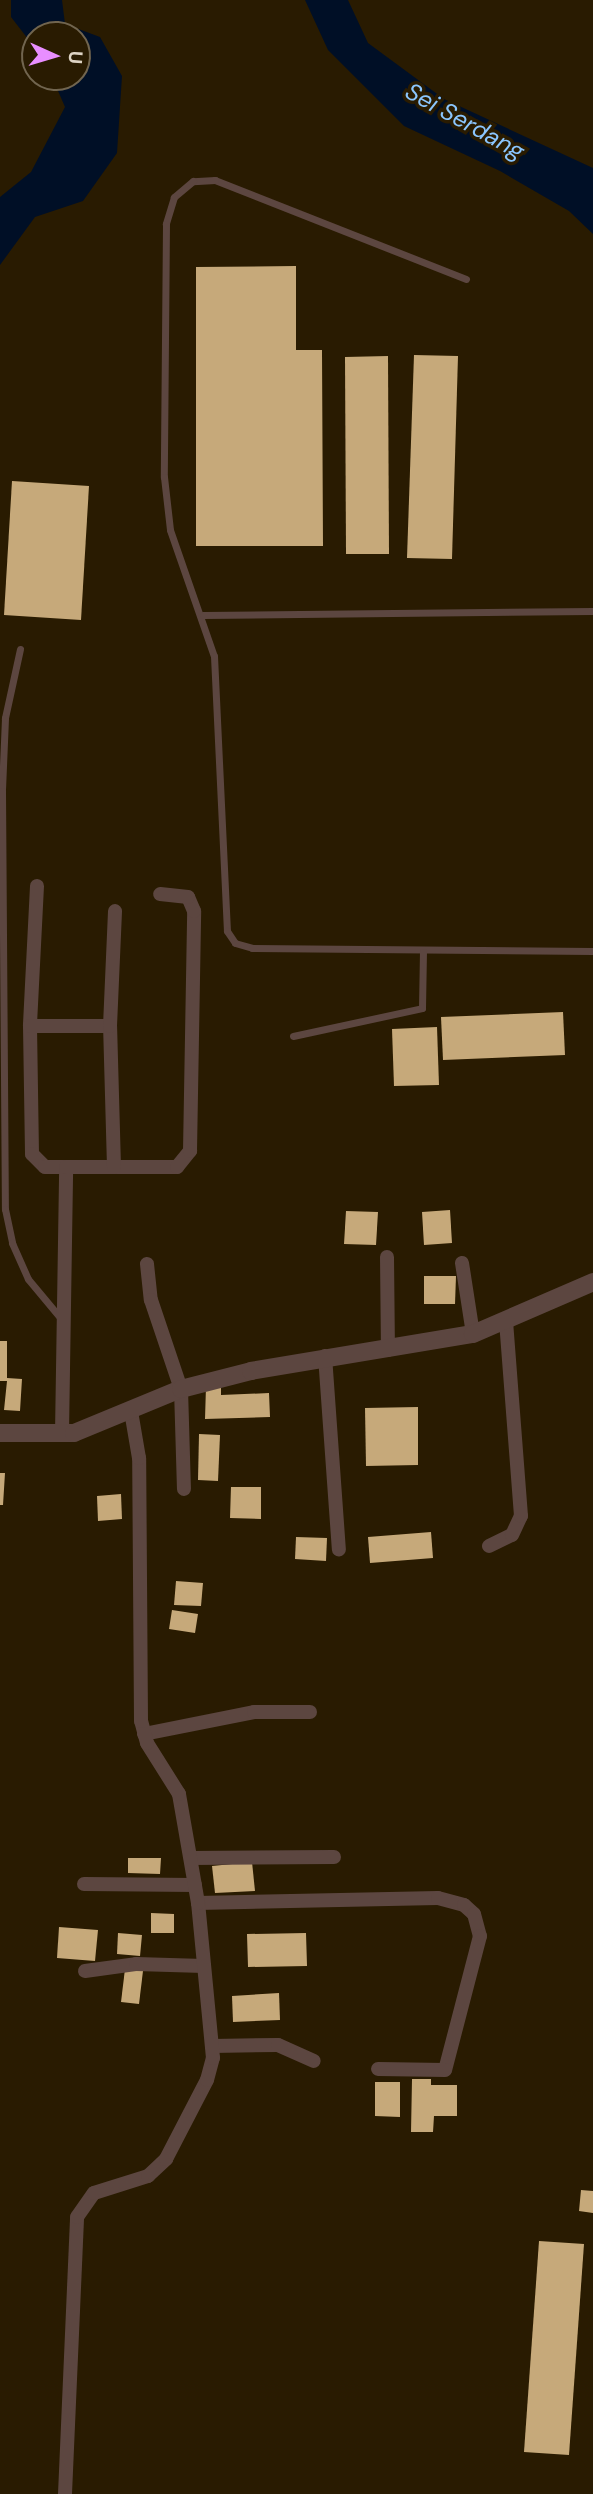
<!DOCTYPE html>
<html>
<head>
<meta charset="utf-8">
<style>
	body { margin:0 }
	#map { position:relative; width:593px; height:2494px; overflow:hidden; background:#291b01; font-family:"DM Sans",sans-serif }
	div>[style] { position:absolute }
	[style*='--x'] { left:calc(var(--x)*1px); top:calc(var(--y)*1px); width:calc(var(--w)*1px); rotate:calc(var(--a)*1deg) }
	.water>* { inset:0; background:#000f26 }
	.building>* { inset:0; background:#c6a97a }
	.service>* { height:7px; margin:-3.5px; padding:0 3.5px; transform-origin:3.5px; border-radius:3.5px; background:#5c4640 }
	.minor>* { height:14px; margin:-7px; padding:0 7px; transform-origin:7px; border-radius:7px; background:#5c4640 }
	.tertiary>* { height:18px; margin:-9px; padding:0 9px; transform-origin:9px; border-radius:9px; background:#5c4640 }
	span { translate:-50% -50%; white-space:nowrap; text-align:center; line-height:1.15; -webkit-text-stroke:7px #291b01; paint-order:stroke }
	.water-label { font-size:24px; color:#8bc6fe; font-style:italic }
	.north { position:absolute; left:21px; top:21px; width:70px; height:70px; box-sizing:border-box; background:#291b01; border:2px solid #71654f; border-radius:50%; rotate:94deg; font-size:19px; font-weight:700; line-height:28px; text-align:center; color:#ddd3c4 }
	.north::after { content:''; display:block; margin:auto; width:24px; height:32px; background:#e88eff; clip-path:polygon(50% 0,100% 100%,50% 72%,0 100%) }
</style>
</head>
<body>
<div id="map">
	<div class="water">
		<i style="clip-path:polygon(11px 0,62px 0,65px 24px,100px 37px,122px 76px,117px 153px,83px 201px,35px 217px,0 265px,0 197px,31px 172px,65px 107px,52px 77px,77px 77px,77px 35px,35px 35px,35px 48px,11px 17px)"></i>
		<i style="clip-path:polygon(305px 0,348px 0,368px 43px,444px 99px,593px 168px,593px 234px,569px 211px,500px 171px,404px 126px,328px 50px)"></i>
	</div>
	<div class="building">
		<i style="clip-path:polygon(296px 266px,296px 350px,322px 350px,323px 546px,196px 546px,196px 267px)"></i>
		<i style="clip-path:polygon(414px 355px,458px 356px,452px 559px,407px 558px)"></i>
		<i style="clip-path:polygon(388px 356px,389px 554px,346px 554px,345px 357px)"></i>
		<i style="clip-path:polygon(12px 481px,89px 486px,81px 620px,4px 615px)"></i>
		<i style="clip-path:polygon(563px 1012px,565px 1055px,443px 1060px,441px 1017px)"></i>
		<i style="clip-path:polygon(437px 1027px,439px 1085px,394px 1086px,392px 1029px)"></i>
		<i style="clip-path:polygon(450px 1210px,452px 1243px,424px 1245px,422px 1212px)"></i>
		<i style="clip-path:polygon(346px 1211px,378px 1212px,376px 1245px,344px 1244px)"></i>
		<i style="clip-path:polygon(424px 1276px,456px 1276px,455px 1304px,424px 1304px)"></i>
		<i style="clip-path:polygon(0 1341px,7px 1341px,7px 1378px,22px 1379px,20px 1411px,4px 1410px,7px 1381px,0 1381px)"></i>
		<i style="clip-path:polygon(206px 1386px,221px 1387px,221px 1395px,269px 1393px,270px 1417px,205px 1419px)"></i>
		<i style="clip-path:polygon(418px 1407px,418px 1465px,366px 1466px,365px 1408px)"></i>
		<i style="clip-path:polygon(199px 1434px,220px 1435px,218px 1481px,198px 1480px)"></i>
		<i style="clip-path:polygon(0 1473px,5px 1473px,3px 1505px,0 1505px)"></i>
		<i style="clip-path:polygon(231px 1487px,261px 1487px,261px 1519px,230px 1518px)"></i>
		<i style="clip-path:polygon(121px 1494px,122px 1519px,98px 1521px,97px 1496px)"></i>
		<i style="clip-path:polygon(431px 1532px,433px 1558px,370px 1563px,368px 1537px)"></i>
		<i style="clip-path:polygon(296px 1537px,327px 1538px,326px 1561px,295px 1559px)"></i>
		<i style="clip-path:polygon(176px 1581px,203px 1583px,201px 1606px,174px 1605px)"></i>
		<i style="clip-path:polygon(172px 1610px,198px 1614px,195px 1633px,169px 1629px)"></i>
		<i style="clip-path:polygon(128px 1858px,161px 1858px,160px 1874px,128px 1873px)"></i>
		<i style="clip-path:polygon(252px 1862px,255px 1891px,215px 1893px,212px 1866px)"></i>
		<i style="clip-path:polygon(151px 1913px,174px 1914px,174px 1933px,151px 1933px)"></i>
		<i style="clip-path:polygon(59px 1927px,98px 1930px,95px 1961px,57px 1958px)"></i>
		<i style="clip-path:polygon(118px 1933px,142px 1935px,140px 1956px,117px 1954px)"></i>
		<i style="clip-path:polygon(306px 1933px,307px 1966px,248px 1967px,247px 1934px)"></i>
		<i style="clip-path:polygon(125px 1969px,143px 1971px,139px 2004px,121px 2002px)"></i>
		<i style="clip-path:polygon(279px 1993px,280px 2020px,233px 2022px,232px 1996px)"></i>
		<i style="clip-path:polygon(412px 2079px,431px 2079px,431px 2085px,457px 2085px,457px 2116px,434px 2116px,433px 2132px,411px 2132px)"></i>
		<i style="clip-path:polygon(375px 2082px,400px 2082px,400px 2117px,375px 2116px)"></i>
		<i style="clip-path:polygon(581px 2190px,593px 2191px,593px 2213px,579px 2211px)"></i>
		<i style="clip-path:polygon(539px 2241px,584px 2244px,569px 2455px,524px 2452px)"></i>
	</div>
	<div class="service">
		<i style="--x:466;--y:279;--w:270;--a:-158.5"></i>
		<i style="--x:215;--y:180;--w:22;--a:177"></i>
		<i style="--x:193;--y:181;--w:25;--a:140"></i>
		<i style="--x:174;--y:197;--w:28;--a:107"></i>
		<i style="--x:166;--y:224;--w:253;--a:90.5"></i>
		<i style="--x:164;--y:477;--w:53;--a:83.5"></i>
		<i style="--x:170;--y:530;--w:133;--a:70.8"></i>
		<i style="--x:214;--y:656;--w:275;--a:87.3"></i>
		<i style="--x:227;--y:931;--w:14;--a:56"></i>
		<i style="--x:235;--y:943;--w:18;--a:16"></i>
		<i style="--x:252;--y:948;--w:341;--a:0.5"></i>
		<i style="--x:203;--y:615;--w:390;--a:-0.6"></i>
		<i style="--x:20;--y:649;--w:71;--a:102.3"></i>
		<i style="--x:5;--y:718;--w:73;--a:92.4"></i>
		<i style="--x:2;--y:791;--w:418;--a:89.6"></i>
		<i style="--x:5;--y:1209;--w:35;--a:78"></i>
		<i style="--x:12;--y:1243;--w:39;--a:66"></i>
		<i style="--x:28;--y:1279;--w:55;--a:50.2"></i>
		<i style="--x:293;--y:1036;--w:132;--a:-12.2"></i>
		<i style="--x:422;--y:1008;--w:56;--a:-89"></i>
	</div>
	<div class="minor">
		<i style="--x:37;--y:886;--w:140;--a:92.9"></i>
		<i style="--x:30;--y:1026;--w:128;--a:89.1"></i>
		<i style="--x:32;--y:1154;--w:18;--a:45"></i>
		<i style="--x:45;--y:1167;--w:21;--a:0"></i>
		<i style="--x:30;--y:1026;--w:80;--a:0"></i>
		<i style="--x:114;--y:1167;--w:63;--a:0"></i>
		<i style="--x:177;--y:1167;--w:21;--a:-51"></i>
		<i style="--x:190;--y:1151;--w:240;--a:-89"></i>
		<i style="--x:194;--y:911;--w:15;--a:-113"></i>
		<i style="--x:188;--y:897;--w:28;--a:-174"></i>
		<i style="--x:387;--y:1257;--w:93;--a:89.4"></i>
		<i style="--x:462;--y:1263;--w:72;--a:81.2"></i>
		<i style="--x:147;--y:1264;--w:36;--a:84"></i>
		<i style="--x:151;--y:1300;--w:94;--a:71.4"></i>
		<i style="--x:181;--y:1389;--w:100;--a:88.3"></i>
		<i style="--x:325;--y:1356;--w:194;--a:85.9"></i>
		<i style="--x:62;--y:1433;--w:266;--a:-89.1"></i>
		<i style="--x:66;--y:1167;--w:48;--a:0"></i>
		<i style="--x:114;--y:1167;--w:141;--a:-91.6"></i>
		<i style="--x:110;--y:1026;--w:115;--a:-87.5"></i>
		<i style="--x:489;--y:1546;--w:25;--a:-26"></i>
		<i style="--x:512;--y:1535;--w:21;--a:-65"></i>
		<i style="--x:521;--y:1516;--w:197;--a:-94.4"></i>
		<i style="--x:144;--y:1734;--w:112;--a:-11.3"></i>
		<i style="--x:254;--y:1712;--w:56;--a:0"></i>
		<i style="--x:191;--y:1858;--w:143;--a:-0.4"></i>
		<i style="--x:84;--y:1884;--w:111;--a:0.5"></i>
		<i style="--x:198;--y:1903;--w:240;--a:-1.2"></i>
		<i style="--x:438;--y:1898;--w:27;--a:15"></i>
		<i style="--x:464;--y:1905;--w:13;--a:42"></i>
		<i style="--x:474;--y:1914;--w:23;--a:75"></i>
		<i style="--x:480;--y:1936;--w:138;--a:104.6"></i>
		<i style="--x:445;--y:2070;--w:67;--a:-179.1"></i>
		<i style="--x:85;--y:1971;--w:51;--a:-7.8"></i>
		<i style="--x:136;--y:1964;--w:68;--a:1.7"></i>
		<i style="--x:212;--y:2046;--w:66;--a:-0.9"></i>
		<i style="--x:278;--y:2045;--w:39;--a:24"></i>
		<i style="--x:65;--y:2494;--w:277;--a:-87.5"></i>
		<i style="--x:77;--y:2217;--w:29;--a:-55"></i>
		<i style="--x:94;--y:2193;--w:57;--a:-17.5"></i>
		<i style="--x:148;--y:2176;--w:25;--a:-43"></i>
		<i style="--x:166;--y:2159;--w:89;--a:-62.6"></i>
		<i style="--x:207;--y:2080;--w:23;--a:-75"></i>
		<i style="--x:213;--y:2058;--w:156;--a:-95.5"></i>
		<i style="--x:198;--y:1903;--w:111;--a:-99.9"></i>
		<i style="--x:179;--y:1794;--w:60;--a:-122.1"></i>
		<i style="--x:147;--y:1743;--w:23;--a:-105"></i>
		<i style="--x:141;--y:1721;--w:263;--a:-90.4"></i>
		<i style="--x:139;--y:1458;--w:48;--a:-99.7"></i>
	</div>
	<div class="tertiary">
		<i style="--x:0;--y:1433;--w:74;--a:0"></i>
		<i style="--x:74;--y:1433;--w:116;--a:-22.4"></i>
		<i style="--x:181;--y:1389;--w:72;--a:-14.4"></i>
		<i style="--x:251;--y:1371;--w:225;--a:-9.5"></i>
		<i style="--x:473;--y:1334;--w:131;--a:-23.4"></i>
	</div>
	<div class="water-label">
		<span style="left:465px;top:121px;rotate:29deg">Sei Serdang</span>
	</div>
	<div class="north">U</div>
</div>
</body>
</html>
